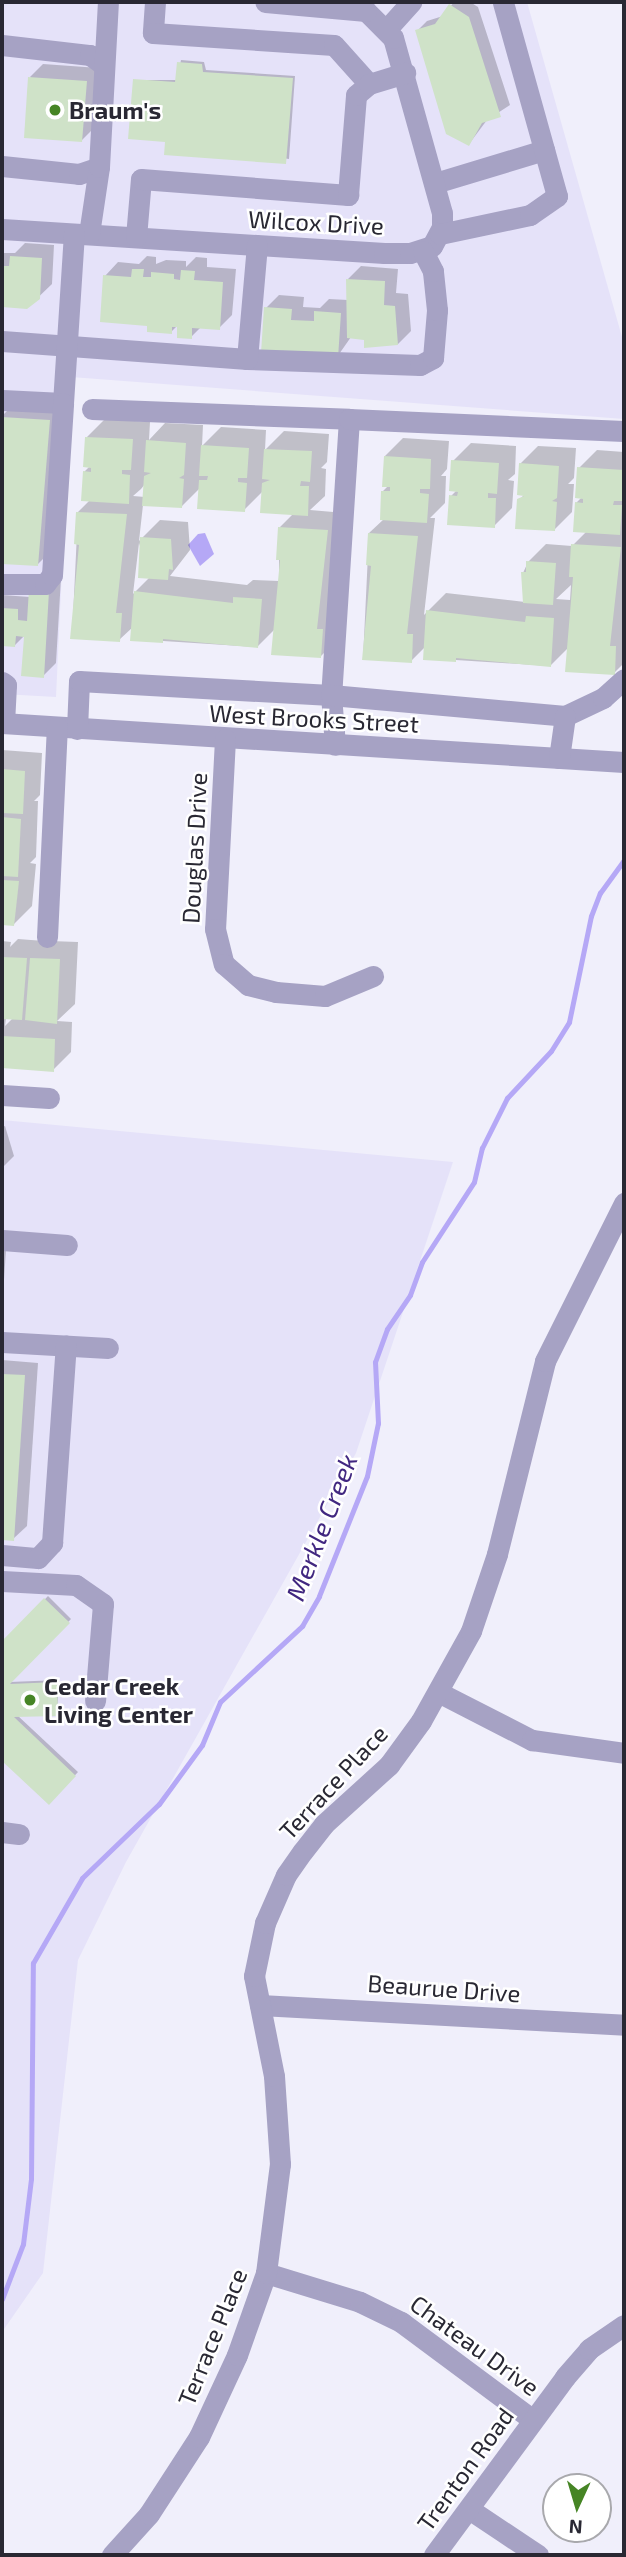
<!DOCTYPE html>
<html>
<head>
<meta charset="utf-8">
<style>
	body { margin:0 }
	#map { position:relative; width:626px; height:2557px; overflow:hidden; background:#f0effb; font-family:"Exo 2",sans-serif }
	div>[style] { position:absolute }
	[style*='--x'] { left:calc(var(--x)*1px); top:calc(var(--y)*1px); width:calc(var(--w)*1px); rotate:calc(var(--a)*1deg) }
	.built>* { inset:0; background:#e5e2f9 }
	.water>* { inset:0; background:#b5a8f6 }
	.shadow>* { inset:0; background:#0003 }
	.stream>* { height:5px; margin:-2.5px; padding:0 2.5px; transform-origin:2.5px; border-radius:2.5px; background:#b5a8f6 }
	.building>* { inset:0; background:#cfe2c8 }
	.minor>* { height:21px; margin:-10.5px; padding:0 10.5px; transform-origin:10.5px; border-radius:10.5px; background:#a6a2c4 }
	.dots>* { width:19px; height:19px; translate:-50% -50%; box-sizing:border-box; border:4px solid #fff; border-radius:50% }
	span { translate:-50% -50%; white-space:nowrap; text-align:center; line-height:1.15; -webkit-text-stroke:5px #fff; paint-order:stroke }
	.poi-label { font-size:24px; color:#292833; font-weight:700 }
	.left { translate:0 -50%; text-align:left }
	.street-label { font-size:24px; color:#292833 }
	.water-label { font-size:26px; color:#412780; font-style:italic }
	.frame { position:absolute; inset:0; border:4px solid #292833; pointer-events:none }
	.north { position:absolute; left:542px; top:2473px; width:70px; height:70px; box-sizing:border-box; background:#fff; border:2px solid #a9a9ad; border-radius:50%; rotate:184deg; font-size:19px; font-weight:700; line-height:28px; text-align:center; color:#292833 }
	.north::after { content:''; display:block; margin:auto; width:24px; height:32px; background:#468525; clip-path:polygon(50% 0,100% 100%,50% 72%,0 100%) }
</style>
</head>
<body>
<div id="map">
	<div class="built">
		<i style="clip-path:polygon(2px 2px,527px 2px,624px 344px,624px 419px,71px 377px,56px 697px,2px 694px)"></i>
		<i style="clip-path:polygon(2px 1120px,453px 1162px,356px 1453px,126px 1862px,78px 1960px,43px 2273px,2px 2332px)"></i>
	</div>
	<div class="water">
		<i style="clip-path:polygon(205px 533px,214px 554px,200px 566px,188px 545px,198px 534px)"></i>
	</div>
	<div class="shadow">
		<i style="clip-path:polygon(454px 2px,470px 2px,478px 7px,510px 105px,487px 120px,469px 144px,417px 31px,427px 21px,443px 16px)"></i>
		<i style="clip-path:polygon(181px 60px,204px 62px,206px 70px,295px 76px,289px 159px,167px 140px,135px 80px,177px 80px)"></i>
		<i style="clip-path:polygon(43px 64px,99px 68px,95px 127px,82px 140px,30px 77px)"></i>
		<i style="clip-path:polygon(25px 243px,54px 245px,52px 284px,27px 308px,2px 305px,2px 253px,15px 253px)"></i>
		<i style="clip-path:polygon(147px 256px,156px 257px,156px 264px,166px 260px,186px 261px,186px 267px,196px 257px,207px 258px,207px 267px,236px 269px,232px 315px,219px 328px,201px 327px,191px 337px,179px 324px,171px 332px,149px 324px,105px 276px,118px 262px,139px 264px)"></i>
		<i style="clip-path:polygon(361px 266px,398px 269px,396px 293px,408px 294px,411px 331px,398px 344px,351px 337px,337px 357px,266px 308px,279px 295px,304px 297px,303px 307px,320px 308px,329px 299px,348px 300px,348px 279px)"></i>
		<i style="clip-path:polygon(11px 407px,59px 411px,48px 554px,38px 564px,2px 562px,2px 416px)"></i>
		<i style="clip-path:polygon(evenodd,105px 419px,150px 422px,149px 440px,165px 423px,203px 425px,202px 446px,221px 427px,266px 430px,265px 450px,284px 431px,329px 434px,327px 462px,321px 468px,326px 469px,325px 496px,310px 510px,345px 513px,339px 638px,321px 656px,278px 626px,257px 647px,132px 639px,133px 627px,119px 640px,72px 637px,78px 512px,90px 500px,84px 472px,90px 466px,87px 437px,105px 419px,145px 484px,145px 497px,133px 496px,141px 489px,145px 484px,105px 419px,200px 488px,244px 510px,263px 491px,294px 513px,279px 528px,279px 581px,253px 580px,247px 585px,170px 576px,190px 550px,188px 522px,160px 520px,139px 541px,143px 505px,181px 507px,200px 488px,105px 419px,139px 543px,150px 577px,133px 594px,139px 543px)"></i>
		<i style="clip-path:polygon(evenodd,403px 438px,449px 441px,447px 469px,441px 476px,446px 476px,445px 503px,430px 518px,435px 518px,424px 615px,446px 593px,525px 602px,523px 573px,528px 562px,546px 544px,572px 546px,587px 531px,576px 503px,582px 497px,579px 468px,597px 450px,624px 452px,624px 663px,614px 673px,568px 648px,550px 666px,425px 658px,425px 647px,411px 661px,363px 659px,369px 533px,384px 519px,383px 491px,389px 485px,385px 456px,403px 438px,571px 585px,570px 600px,556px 599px,571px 585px)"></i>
		<i style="clip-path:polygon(471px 443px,516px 446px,515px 474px,508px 480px,514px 481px,512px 508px,494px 526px,451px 496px,457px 490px,453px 461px)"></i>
		<i style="clip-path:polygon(538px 446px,576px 448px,574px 478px,568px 484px,574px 484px,572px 512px,554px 530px,519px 500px,525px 494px,520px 464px)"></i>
		<i style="clip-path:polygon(61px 578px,56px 663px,43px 676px,26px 634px,14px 646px,2px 645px,2px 595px,30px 597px)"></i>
		<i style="clip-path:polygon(2px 750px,42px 753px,40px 795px,34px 801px,38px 801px,36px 857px,30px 863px,36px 864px,32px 906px,14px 924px,2px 923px)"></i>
		<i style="clip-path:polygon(evenodd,18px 939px,44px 941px,43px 947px,50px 941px,78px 942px,75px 1004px,57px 1021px,72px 1022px,71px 1052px,53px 1070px,2px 1066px,2px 941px,11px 942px,10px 947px,18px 939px,6px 1018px,13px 1018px,5px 1026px,6px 1018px)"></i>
		<i style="clip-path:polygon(5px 1126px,14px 1156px,2px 1168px,2px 1127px)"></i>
		<i style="clip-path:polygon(2px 1249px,6px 1250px,2px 1309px)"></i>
		<i style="clip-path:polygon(2px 1360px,38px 1363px,27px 1526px,13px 1539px,2px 1539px)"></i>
		<i style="clip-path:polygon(48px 1596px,71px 1619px,10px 1682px,59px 1680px,57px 1714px,17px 1715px,78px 1772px,49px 1803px,2px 1759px,2px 1644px)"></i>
	</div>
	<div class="stream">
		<i style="--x:2;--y:2299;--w:59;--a:-69.1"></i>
		<i style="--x:23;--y:2244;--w:65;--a:-83"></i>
		<i style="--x:31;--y:2179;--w:216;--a:-89.5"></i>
		<i style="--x:33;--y:1963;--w:98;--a:-60"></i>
		<i style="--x:82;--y:1878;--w:107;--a:-43.9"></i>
		<i style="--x:159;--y:1804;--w:73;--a:-53.9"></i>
		<i style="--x:202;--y:1745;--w:47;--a:-67.3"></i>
		<i style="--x:220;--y:1702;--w:112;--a:-42.8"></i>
		<i style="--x:302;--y:1626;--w:34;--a:-60"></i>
		<i style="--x:319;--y:1596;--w:129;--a:-68.2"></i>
		<i style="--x:367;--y:1476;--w:54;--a:-78.3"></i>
		<i style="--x:378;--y:1423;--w:61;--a:-92.8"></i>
		<i style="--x:375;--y:1362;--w:35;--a:-70"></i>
		<i style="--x:387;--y:1329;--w:41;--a:-55.9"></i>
		<i style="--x:410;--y:1295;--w:35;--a:-70"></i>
		<i style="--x:422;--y:1262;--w:95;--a:-57"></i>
		<i style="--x:474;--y:1182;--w:35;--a:-77"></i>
		<i style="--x:482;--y:1148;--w:56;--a:-63.4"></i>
		<i style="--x:507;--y:1098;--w:64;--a:-46.9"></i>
		<i style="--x:551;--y:1051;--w:34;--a:-58"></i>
		<i style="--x:569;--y:1022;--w:108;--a:-78.3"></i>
		<i style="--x:591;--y:916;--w:25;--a:-69"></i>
		<i style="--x:600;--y:893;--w:41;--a:-54"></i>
	</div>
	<div class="building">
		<i style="clip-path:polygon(449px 4px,469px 17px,501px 117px,482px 123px,469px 146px,446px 134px,415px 30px,435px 24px)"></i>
		<i style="clip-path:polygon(177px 62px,202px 64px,203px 72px,293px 78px,286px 164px,164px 155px,165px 142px,128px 139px,133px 79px,175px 82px)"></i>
		<i style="clip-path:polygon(28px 77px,87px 81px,82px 142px,24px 138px)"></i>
		<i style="clip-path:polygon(10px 256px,42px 258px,40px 299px,27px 309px,2px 307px,2px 266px,9px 266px)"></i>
		<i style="clip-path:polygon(132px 269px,144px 269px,143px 277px,151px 277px,151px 272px,174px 274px,174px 279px,180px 280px,181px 270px,195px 271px,194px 280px,223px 282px,220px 330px,192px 328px,192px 339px,177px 338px,177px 327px,172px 327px,172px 334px,147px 332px,147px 326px,100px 322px,103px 275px,131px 277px)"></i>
		<i style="clip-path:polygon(346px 279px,385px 281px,384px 305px,395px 306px,398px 345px,364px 348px,364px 340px,347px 338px)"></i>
		<i style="clip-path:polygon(264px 307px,292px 309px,291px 320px,314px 321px,314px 311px,341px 313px,338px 358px,261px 353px)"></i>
		<i style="clip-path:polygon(2px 417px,50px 420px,38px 566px,2px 564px)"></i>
		<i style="clip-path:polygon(85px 437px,133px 439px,131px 470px,122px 470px,122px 474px,130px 475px,129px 504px,81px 501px,83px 471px,91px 472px,91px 468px,83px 467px)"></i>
		<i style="clip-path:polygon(146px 440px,186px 443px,184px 475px,179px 478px,184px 479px,182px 508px,142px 506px,144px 476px,151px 473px,144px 472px)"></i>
		<i style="clip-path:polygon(201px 445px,249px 448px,247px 478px,238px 478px,238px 482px,247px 483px,245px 512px,197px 509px,199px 480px,207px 480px,208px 476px,199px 476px)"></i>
		<i style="clip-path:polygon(264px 449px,312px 451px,310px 482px,301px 481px,300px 486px,309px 486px,308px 516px,260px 513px,262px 483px,270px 480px,262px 479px)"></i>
		<i style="clip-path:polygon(384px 456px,431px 459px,430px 489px,420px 489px,420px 493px,429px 494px,427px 523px,380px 520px,381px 491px,390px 491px,390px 487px,382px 487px)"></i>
		<i style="clip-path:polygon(451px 460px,499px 463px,497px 494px,488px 493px,488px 498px,496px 498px,495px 528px,447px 525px,449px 495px,457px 496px,458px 492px,449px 491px)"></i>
		<i style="clip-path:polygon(519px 463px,559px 466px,557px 498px,552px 501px,557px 502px,555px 531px,515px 529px,517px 499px,524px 496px,517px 495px)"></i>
		<i style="clip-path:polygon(577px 467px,624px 470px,623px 501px,614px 501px,613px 505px,622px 505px,620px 535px,573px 532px,575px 502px,583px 503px,583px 499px,575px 498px)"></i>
		<i style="clip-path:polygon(76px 512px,127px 514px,116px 613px,122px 613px,120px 642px,70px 639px,79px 545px,74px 544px)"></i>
		<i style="clip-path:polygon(278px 527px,328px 530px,317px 629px,323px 629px,321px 658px,271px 655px,280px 560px,276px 560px)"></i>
		<i style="clip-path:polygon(368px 533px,418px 536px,407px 634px,413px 634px,412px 663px,362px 660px,371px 566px,366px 565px)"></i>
		<i style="clip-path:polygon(140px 537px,171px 539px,173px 570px,169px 569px,168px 580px,138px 578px)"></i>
		<i style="clip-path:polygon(571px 544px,621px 547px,610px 646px,616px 646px,615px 675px,565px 672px,573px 577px,569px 577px)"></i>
		<i style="clip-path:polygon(526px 561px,556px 563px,553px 605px,523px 603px,521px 572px,526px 572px)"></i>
		<i style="clip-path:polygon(29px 589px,49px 591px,44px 678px,21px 676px,24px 637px,16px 636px,15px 647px,2px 646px,2px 608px,18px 609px,18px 620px,27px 621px)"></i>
		<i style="clip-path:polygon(134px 591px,233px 603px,233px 597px,262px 599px,258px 648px,163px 639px,163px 643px,130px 641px)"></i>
		<i style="clip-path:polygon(426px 610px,525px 622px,526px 616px,554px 618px,551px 667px,456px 658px,456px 662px,423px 660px)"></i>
		<i style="clip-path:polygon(2px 769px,25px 771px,23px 814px,2px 813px)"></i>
		<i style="clip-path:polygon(2px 817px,21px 819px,18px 877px,2px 876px)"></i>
		<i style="clip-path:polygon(2px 880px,19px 881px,14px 926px,2px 925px)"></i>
		<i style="clip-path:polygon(2px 957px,27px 958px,22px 1020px,2px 1019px)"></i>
		<i style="clip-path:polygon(30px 958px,60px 959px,57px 1024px,25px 1020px)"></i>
		<i style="clip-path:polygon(2px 1036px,55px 1039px,54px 1072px,2px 1068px)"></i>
		<i style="clip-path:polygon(2px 1374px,25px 1375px,14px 1541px,2px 1540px)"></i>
		<i style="clip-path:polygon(44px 1598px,70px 1623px,10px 1684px,57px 1682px,58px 1716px,14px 1717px,76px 1776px,49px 1805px,2px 1761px,2px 1641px)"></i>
	</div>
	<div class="minor">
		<i style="--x:155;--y:2;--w:31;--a:94"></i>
		<i style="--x:153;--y:33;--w:181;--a:3.8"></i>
		<i style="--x:334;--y:45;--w:52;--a:48.1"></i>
		<i style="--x:386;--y:30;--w:38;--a:-48"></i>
		<i style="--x:2;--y:45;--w:89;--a:6.5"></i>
		<i style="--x:90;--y:55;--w:17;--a:36"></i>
		<i style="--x:2;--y:166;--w:77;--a:5.9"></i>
		<i style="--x:79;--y:174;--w:21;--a:-19"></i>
		<i style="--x:435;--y:183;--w:114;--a:-16.8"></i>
		<i style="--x:2;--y:229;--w:383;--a:3.6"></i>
		<i style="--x:384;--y:253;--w:26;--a:0"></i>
		<i style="--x:410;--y:253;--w:23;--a:-18"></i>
		<i style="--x:432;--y:246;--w:21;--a:-62"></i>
		<i style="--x:442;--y:227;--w:14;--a:-90"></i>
		<i style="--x:442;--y:213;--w:182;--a:-105.6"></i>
		<i style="--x:393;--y:38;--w:38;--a:-135"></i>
		<i style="--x:366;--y:11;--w:101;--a:-174.9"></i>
		<i style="--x:89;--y:234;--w:68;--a:-81.5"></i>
		<i style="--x:99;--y:167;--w:165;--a:-86.9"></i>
		<i style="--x:440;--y:234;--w:92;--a:-11.9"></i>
		<i style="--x:530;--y:215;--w:33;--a:-35"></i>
		<i style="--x:557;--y:196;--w:201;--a:-105.6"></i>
		<i style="--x:136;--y:237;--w:58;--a:-85.1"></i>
		<i style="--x:141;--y:179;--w:208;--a:4.4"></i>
		<i style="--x:348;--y:195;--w:100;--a:-85.4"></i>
		<i style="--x:356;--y:95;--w:17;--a:-40"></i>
		<i style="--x:369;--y:84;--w:38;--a:-17"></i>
		<i style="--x:2;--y:341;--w:246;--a:4.2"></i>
		<i style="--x:247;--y:359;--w:173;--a:2"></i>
		<i style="--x:420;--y:365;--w:15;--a:-28"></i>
		<i style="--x:433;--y:358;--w:48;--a:-85.2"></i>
		<i style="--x:437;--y:310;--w:39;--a:-96"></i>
		<i style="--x:433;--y:271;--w:22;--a:-117"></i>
		<i style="--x:247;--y:359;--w:114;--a:-85"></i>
		<i style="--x:2;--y:400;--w:61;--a:2.8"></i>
		<i style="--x:63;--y:403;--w:169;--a:-86.3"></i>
		<i style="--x:92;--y:409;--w:257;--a:2.2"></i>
		<i style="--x:349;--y:419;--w:277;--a:93.7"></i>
		<i style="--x:331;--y:695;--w:50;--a:85.4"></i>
		<i style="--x:349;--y:419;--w:275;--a:2.5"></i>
		<i style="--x:2;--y:584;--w:43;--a:0"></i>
		<i style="--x:45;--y:584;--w:11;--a:-52"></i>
		<i style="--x:52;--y:575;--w:172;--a:-86.3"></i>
		<i style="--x:2;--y:682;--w:5;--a:37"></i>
		<i style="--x:6;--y:685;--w:38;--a:93"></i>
		<i style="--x:2;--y:723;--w:623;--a:3.59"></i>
		<i style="--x:77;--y:729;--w:48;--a:-87.6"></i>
		<i style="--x:79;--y:681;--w:252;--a:3.2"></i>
		<i style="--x:331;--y:695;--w:235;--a:5.1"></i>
		<i style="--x:565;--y:716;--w:42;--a:-25.3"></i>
		<i style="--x:603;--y:698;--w:28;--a:-42"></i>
		<i style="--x:225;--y:739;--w:190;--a:93"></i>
		<i style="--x:215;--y:929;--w:36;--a:76"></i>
		<i style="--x:224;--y:964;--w:32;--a:41"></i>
		<i style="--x:248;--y:985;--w:29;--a:14"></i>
		<i style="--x:276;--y:992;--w:49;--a:4.7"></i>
		<i style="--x:325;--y:996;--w:52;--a:-22.6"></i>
		<i style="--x:559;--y:758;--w:42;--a:-81.9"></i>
		<i style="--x:47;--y:937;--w:210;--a:-87.3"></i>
		<i style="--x:2;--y:1095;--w:47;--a:3.7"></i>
		<i style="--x:2;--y:1240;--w:65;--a:4.4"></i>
		<i style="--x:2;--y:1342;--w:106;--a:3.2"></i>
		<i style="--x:2;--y:1555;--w:36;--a:5"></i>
		<i style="--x:38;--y:1558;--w:21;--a:-47"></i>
		<i style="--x:52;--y:1543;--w:198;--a:-86"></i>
		<i style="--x:2;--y:1581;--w:74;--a:3.1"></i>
		<i style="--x:76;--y:1585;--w:33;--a:35"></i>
		<i style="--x:103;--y:1604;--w:97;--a:94.7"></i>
		<i style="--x:438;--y:1692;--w:106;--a:27.1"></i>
		<i style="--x:532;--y:1740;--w:93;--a:8"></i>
		<i style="--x:2;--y:1832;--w:17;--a:7"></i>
		<i style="--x:260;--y:2005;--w:365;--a:3.1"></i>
		<i style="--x:266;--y:2273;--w:98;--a:17.1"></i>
		<i style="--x:360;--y:2302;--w:46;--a:26"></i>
		<i style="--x:401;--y:2322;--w:164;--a:36.6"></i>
		<i style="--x:469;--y:2509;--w:83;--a:33.7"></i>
		<i style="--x:112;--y:2555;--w:55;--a:-47.9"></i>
		<i style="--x:149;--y:2514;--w:92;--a:-57"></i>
		<i style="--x:199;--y:2437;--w:90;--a:-65.1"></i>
		<i style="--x:237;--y:2355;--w:87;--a:-70.5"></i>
		<i style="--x:266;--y:2273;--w:110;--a:-82.7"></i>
		<i style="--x:280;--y:2164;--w:88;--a:-93.9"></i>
		<i style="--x:274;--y:2076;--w:102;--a:-101.3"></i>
		<i style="--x:254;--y:1976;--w:54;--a:-78.3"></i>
		<i style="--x:265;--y:1923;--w:52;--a:-66.4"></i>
		<i style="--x:286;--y:1875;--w:29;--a:-55"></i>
		<i style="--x:303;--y:1851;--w:34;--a:-52"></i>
		<i style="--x:324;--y:1824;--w:88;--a:-42.2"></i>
		<i style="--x:389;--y:1765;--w:54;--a:-54"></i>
		<i style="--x:421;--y:1721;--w:103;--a:-60.9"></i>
		<i style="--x:471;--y:1631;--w:81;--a:-71.3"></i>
		<i style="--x:497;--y:1554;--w:199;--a:-76"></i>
		<i style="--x:545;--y:1361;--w:177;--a:-63.4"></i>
		<i style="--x:434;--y:2555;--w:221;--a:-53.6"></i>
		<i style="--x:565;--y:2377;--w:37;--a:-49"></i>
		<i style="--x:589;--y:2349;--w:42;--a:-34.4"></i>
	</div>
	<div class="dots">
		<i style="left:55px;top:110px;background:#468525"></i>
		<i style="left:30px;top:1700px;background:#468525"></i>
	</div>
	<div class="poi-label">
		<span class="left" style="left:69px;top:110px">Braum's</span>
		<span class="left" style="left:44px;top:1700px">Cedar Creek<br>Living Center</span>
	</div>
	<div class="street-label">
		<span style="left:316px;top:222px;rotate:3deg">Wilcox Drive</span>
		<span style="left:314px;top:718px;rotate:3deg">West Brooks Street</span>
		<span style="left:194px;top:848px;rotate:-87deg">Douglas Drive</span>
		<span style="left:333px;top:1782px;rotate:-47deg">Terrace Place</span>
		<span style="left:444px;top:1988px;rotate:4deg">Beaurue Drive</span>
		<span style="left:212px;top:2337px;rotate:-68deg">Terrace Place</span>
		<span style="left:475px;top:2345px;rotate:36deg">Chateau Drive</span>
		<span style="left:465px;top:2469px;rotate:-54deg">Trenton Road</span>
	</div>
	<div class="water-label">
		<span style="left:321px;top:1527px;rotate:-69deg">Merkle Creek</span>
	</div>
	<div class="frame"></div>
	<div class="north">N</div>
</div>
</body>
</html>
